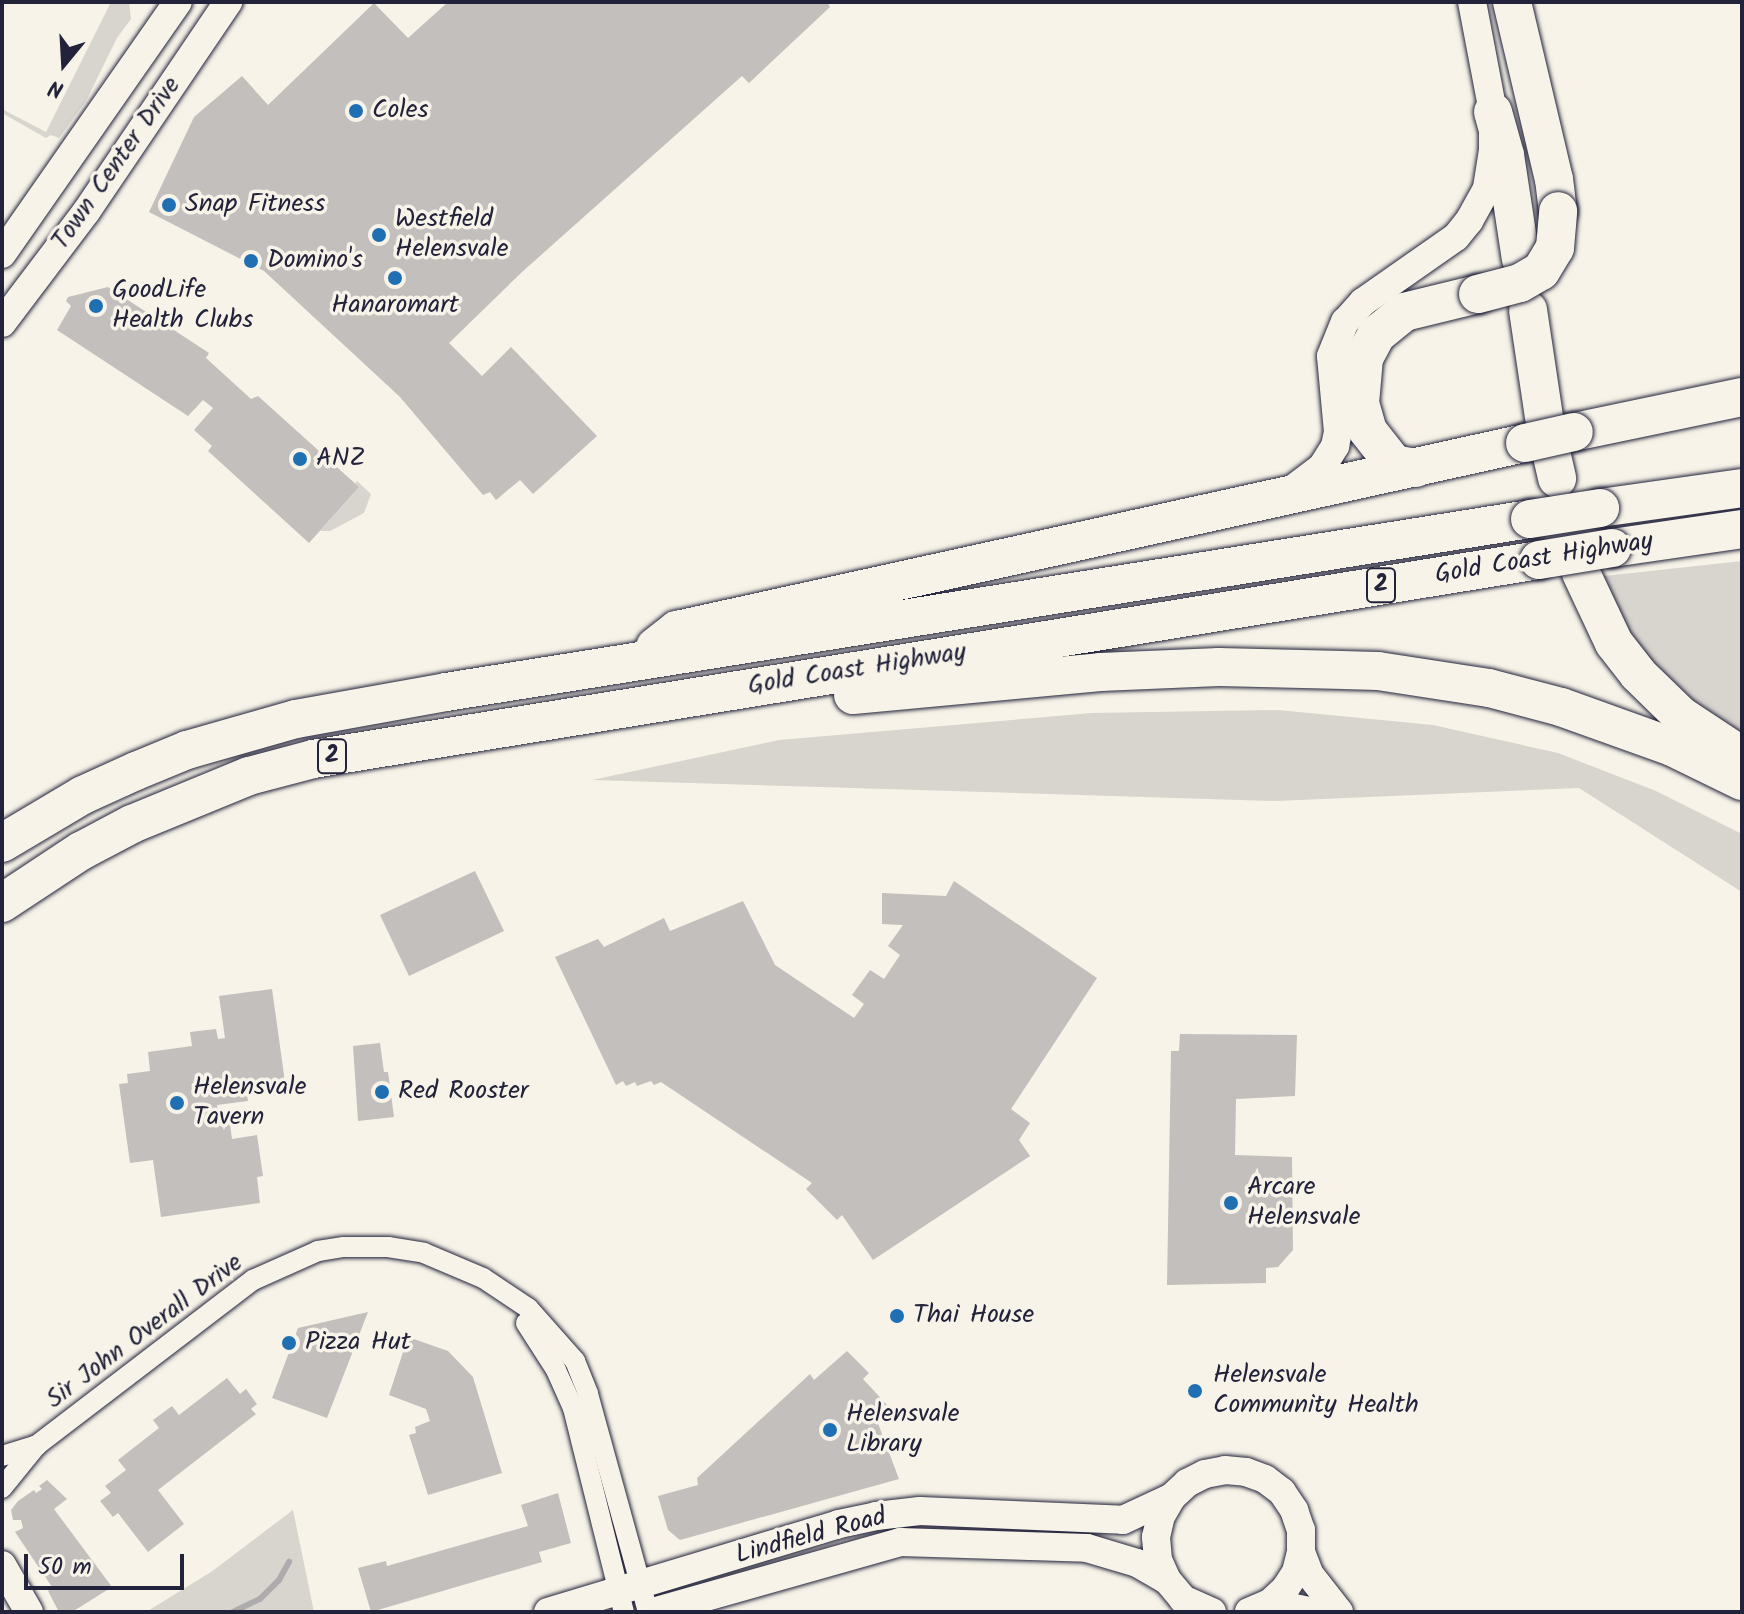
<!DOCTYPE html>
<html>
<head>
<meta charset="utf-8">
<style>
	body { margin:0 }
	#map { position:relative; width:1744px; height:1614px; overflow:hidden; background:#f7f3e8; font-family:Kalam,sans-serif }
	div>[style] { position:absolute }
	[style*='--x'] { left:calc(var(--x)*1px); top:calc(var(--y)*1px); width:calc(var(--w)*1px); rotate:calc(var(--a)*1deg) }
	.green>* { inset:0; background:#d8d5cf }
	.stream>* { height:6px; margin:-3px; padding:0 3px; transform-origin:3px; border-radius:3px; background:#aeabad }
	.building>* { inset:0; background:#c2bfbd }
	.roads { filter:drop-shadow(0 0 2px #22223b) drop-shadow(0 0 2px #22223b) }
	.street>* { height:20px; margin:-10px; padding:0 10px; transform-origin:10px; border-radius:10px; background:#f7f3e8 }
	.secondary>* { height:28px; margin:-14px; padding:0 14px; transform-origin:14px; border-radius:14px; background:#f7f3e8 }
	.highway>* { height:38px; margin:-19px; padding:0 19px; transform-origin:19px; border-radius:19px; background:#f7f3e8 }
	.bridges { filter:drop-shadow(0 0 2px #22223b) drop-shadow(0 0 2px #22223b) }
	.highway-bridge>* { height:38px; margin:-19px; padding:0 19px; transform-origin:19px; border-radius:19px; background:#f7f3e8 }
	.dots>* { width:22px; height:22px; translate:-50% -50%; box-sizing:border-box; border:4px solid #f7f3e8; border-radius:50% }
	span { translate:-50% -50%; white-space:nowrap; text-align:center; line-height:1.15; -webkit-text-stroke:7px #f7f3e8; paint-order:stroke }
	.shield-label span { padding:2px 6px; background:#f7f3e8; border:2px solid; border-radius:6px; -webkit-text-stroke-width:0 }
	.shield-label { font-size:24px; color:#22223b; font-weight:700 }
	.poi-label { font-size:26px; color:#22223b }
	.left { translate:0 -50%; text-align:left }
	.street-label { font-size:26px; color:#22223b }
	.frame { position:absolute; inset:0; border:4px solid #22223b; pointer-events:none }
	.north { position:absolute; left:24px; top:24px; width:80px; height:80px; -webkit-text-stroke:6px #f7f3e8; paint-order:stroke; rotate:198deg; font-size:22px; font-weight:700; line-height:32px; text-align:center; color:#22223b }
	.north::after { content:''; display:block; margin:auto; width:28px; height:36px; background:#22223b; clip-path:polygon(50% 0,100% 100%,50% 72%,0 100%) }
	.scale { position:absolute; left:24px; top:1554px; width:160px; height:36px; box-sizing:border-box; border:4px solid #22223b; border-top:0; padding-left:10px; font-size:24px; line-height:28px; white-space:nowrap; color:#22223b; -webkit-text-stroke:6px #f7f3e8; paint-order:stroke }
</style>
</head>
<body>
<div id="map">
	<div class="green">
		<i style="clip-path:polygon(111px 2px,129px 2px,131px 19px,117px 38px,86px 101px,59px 138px,51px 135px,46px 138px,2px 113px,2px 109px,46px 132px)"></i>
		<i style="clip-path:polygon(357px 481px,371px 494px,364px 513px,330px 531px,320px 531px,359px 487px,355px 483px)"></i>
		<i style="clip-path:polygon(1742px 561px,1742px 737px,1674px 689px,1628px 631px,1595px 577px)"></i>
		<i style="clip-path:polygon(1278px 710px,1433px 725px,1558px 753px,1656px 791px,1742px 834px,1742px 892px,1579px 788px,1276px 801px,592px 780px,779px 740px,1092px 713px)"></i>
		<i style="clip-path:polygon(293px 1510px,314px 1612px,146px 1612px,211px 1572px)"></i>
	</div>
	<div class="stream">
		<i style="--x:233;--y:1612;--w:30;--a:-26"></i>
		<i style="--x:260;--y:1599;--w:27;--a:-45"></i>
		<i style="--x:279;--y:1580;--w:21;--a:-61"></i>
	</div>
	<div class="building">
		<i style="clip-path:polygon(448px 2px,827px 2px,830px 7px,749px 83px,742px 76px,522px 272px,449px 343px,482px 376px,511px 347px,597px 436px,533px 494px,520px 480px,496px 500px,490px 492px,483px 495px,400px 397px,264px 271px,149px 212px,194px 117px,242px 76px,268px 105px,374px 3px,408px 38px)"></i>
		<i style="clip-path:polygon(108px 287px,209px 353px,206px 358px,251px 399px,258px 396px,359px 487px,309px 543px,208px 451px,212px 446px,194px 430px,213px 408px,203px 400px,188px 416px,57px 330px,71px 306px,66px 301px,68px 297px)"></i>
		<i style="clip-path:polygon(475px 871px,504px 931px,409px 976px,380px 915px)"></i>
		<i style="clip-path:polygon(954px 881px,1097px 978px,1011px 1109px,1030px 1123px,1019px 1140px,1030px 1156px,873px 1260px,842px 1215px,837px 1220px,806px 1189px,812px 1183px,661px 1082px,654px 1085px,651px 1081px,637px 1086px,635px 1082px,626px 1086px,623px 1081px,616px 1085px,555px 957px,598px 939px,604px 947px,664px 918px,670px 931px,743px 901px,775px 965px,854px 1018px,864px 1004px,852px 995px,870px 970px,884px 979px,900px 955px,888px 946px,903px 925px,882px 924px,882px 893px,946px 896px)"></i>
		<i style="clip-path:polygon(272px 989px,286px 1089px,247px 1094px,248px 1101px,217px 1105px,220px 1126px,230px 1124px,232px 1139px,257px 1135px,263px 1176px,257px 1177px,260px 1203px,161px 1217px,153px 1160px,130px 1163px,119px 1084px,128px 1083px,127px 1074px,150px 1071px,148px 1052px,192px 1046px,190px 1032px,216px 1029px,218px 1039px,225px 1038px,219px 996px)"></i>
		<i style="clip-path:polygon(1180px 1034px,1297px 1035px,1295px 1096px,1236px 1099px,1235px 1155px,1292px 1157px,1293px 1250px,1278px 1267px,1266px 1268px,1266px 1283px,1167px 1285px,1171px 1051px,1179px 1051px)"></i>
		<i style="clip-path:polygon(380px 1043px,384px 1072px,388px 1072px,394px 1117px,358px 1121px,353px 1046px)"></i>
		<i style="clip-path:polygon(368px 1312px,327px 1418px,272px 1398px,298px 1328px)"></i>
		<i style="clip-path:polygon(408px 1337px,448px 1351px,473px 1377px,502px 1473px,428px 1495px,409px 1435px,416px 1433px,415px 1427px,430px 1421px,426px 1409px,389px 1395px)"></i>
		<i style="clip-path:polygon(847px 1351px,869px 1373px,863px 1379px,889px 1407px,876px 1418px,899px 1479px,680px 1540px,668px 1530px,658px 1496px,698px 1485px,697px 1478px,810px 1374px,814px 1380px)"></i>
		<i style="clip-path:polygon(227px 1378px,240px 1394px,246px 1389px,257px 1404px,251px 1409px,256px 1414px,158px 1490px,184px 1524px,148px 1552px,118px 1513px,113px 1517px,100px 1501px,111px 1493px,105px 1486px,126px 1470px,118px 1460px,159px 1428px,153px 1420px,172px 1406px,179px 1415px)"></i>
		<i style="clip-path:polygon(47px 1480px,67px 1499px,54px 1509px,112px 1587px,72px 1612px,59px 1612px,48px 1591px,52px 1587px,15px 1532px,23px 1528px,21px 1520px,13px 1520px,11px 1510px,18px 1501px,34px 1490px,36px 1493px,42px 1489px,39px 1486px)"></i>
		<i style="clip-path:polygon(558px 1493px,571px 1543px,539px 1552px,542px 1562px,371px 1612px,358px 1568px,386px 1561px,387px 1566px,528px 1526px,521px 1505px)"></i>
	</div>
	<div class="roads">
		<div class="street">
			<i style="--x:526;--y:1323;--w:56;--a:57.4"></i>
			<i style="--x:556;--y:1370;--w:42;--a:65.9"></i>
			<i style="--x:573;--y:1408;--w:210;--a:76"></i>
			<i style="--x:2;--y:1456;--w:37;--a:-17"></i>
			<i style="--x:2;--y:1488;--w:55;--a:-50.9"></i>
			<i style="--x:37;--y:1445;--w:272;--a:-37.4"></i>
			<i style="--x:253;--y:1280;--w:71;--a:-24"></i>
			<i style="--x:318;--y:1251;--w:26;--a:-9"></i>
			<i style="--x:344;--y:1247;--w:44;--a:0"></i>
			<i style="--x:388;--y:1247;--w:36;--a:9"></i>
			<i style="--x:424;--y:1253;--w:64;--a:23"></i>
			<i style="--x:483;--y:1278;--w:54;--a:33.7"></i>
			<i style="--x:528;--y:1308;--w:71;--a:48.4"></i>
			<i style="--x:575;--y:1361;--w:35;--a:68"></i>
			<i style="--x:588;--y:1394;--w:226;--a:74.6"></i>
		</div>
		<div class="secondary">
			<i style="--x:2;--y:254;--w:307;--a:-55.1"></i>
			<i style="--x:2;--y:323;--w:139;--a:-52.9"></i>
			<i style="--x:86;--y:212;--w:254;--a:-55.9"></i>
			<i style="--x:1289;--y:492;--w:41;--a:-37.1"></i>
			<i style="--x:1322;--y:467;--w:25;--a:-58"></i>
			<i style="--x:1335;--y:446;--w:14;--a:-78"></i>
			<i style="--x:1338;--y:432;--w:76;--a:-95.3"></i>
			<i style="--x:1331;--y:356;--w:37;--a:-68"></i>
			<i style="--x:1345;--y:322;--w:27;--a:-48"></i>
			<i style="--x:1363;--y:302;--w:113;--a:-35"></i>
			<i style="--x:1456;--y:237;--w:21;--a:-51"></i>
			<i style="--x:1469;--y:221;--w:38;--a:-61"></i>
			<i style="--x:1487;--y:188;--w:38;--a:-81"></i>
			<i style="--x:1493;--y:150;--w:38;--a:-90"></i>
			<i style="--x:1493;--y:112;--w:112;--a:-100.8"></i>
			<i style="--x:1301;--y:1552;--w:25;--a:69"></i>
			<i style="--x:1310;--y:1575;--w:47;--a:51.9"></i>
			<i style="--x:2;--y:1565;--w:54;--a:60.1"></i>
			<i style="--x:1270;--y:1603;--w:45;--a:11.6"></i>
			<i style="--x:548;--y:1612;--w:304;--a:-16.8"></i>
			<i style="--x:839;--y:1524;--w:38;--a:-12"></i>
			<i style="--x:876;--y:1516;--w:44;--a:-6.5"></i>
			<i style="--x:920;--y:1511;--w:203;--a:2.5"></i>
			<i style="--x:1123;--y:1520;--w:54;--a:-25.1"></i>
			<i style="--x:653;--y:1612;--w:257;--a:-15.8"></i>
			<i style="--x:900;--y:1542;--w:187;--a:1.8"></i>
			<i style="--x:1087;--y:1548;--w:52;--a:16.7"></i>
			<i style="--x:1137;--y:1563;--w:34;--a:30"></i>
			<i style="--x:1212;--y:1612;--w:32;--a:-156"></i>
			<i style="--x:1183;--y:1599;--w:25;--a:-130"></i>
			<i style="--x:1167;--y:1580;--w:22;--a:-114"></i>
			<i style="--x:1158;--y:1560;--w:23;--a:-95"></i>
			<i style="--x:1156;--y:1537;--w:22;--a:-77"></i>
			<i style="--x:1161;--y:1516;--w:22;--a:-60"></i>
			<i style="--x:1172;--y:1497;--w:21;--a:-43"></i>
			<i style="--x:1187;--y:1483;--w:20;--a:-27"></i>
			<i style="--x:1205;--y:1474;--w:20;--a:-11"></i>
			<i style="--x:1225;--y:1470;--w:21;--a:5"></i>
			<i style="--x:1246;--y:1472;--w:20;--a:20"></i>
			<i style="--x:1265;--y:1479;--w:21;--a:37"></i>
			<i style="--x:1282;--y:1492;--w:22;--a:56"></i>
			<i style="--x:1294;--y:1510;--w:21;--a:71"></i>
			<i style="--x:1301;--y:1530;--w:22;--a:90"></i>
			<i style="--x:1301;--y:1552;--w:21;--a:104"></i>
			<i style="--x:1296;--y:1572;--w:20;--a:123"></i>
			<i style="--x:1285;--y:1589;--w:21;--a:137"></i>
			<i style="--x:1270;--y:1603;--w:23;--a:157"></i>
		</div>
		<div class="highway">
			<i style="--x:1512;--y:2;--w:182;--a:76.7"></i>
			<i style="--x:1554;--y:179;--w:32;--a:83"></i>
			<i style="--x:1493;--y:112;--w:45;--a:74.4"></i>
			<i style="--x:1505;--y:155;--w:105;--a:81.3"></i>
			<i style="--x:1528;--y:310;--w:108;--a:81.5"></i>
			<i style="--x:1574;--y:432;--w:172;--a:-11.8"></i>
			<i style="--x:1552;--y:456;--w:23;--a:77"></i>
			<i style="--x:1416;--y:468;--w:22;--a:-170"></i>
			<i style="--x:1394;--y:464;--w:42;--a:-128.2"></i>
			<i style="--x:1368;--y:431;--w:29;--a:-106"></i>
			<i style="--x:1360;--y:403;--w:45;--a:-84.9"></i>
			<i style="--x:1364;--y:358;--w:26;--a:-62"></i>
			<i style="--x:1376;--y:335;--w:36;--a:-39"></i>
			<i style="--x:1404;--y:312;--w:76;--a:-13.7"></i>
			<i style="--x:1600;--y:508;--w:143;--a:-8"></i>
			<i style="--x:1612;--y:548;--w:131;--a:-8.3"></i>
			<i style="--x:1581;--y:573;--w:77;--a:64.8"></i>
			<i style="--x:1614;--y:643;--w:39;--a:52"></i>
			<i style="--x:1638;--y:674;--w:59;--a:44.3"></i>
			<i style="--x:1680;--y:715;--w:74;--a:33.5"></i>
			<i style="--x:655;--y:647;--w:28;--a:-38"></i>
			<i style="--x:677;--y:630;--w:868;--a:-12.44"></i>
			<i style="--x:853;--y:695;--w:248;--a:-5.3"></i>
			<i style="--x:1100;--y:672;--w:119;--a:-2.4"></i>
			<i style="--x:1219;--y:667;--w:159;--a:1.4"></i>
			<i style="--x:1378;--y:671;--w:112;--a:8.7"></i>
			<i style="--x:1489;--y:688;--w:74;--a:14.8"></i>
			<i style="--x:1561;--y:707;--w:118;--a:19.8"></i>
			<i style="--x:1672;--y:747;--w:78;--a:25.9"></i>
			<i style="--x:2;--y:843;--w:94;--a:-30.7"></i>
			<i style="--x:83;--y:795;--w:58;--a:-24.4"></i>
			<i style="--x:136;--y:771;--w:55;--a:-22.4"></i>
			<i style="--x:187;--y:750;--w:113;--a:-15.9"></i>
			<i style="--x:296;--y:719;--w:152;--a:-10.2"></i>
			<i style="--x:446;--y:692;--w:1098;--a:-9.07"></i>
			<i style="--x:2;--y:903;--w:95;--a:-33.4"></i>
			<i style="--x:81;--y:851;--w:58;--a:-27.9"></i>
			<i style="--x:132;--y:824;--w:126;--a:-22.3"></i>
			<i style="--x:249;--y:776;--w:66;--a:-14.9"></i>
			<i style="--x:313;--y:759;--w:1242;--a:-9.22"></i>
		</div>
	</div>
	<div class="bridges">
		<div class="highway-bridge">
			<i style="--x:1478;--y:294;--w:43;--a:-14.7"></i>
			<i style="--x:1520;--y:283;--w:24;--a:-30"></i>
			<i style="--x:1541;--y:271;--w:27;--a:-59"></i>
			<i style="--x:1555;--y:248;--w:37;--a:-85"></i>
			<i style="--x:1525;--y:443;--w:50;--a:-12.7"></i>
			<i style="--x:1530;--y:519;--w:71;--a:-8.9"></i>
			<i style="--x:1539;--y:560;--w:74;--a:-9.3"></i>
		</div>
	</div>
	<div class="dots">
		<i style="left:356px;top:111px;background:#1f6fb2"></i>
		<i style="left:169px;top:205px;background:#1f6fb2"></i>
		<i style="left:379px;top:235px;background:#1f6fb2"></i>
		<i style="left:251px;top:261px;background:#1f6fb2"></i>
		<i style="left:395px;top:278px;background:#1f6fb2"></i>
		<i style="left:96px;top:306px;background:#1f6fb2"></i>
		<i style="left:300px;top:459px;background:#1f6fb2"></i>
		<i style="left:382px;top:1092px;background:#1f6fb2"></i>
		<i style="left:177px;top:1103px;background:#1f6fb2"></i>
		<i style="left:1231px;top:1203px;background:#1f6fb2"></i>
		<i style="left:897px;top:1316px;background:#1f6fb2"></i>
		<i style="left:289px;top:1343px;background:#1f6fb2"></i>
		<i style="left:1195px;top:1391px;background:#1f6fb2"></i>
		<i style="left:830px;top:1430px;background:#1f6fb2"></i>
	</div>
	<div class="shield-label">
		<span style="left:1381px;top:585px">2</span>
		<span style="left:332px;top:756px">2</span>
	</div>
	<div class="poi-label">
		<span class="left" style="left:372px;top:111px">Coles</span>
		<span class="left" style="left:185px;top:205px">Snap Fitness</span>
		<span class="left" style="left:395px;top:235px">Westfield<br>Helensvale</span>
		<span class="left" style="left:267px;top:261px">Domino's</span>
		<span class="left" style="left:112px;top:306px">GoodLife<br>Health Clubs</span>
		<span style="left:395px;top:306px">Hanaromart</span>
		<span class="left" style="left:316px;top:459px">ANZ</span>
		<span class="left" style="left:193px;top:1103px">Helensvale<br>Tavern</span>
		<span class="left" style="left:398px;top:1092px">Red Rooster</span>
		<span class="left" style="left:1247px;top:1203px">Arcare<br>Helensvale</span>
		<span class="left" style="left:913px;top:1316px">Thai House</span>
		<span class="left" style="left:305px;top:1343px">Pizza Hut</span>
		<span class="left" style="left:1213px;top:1391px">Helensvale<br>Community Health</span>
		<span class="left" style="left:846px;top:1430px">Helensvale<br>Library</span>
	</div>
	<div class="street-label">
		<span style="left:117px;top:164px;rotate:-55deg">Town Center Drive</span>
		<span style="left:1544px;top:559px;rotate:-9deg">Gold Coast Highway</span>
		<span style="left:857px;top:670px;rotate:-9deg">Gold Coast Highway</span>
		<span style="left:145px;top:1332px;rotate:-37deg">Sir John Overall Drive</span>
		<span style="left:811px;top:1537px;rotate:-15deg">Lindfield Road</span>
	</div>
	<div class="frame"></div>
	<div class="north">N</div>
	<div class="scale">50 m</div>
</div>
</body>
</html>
